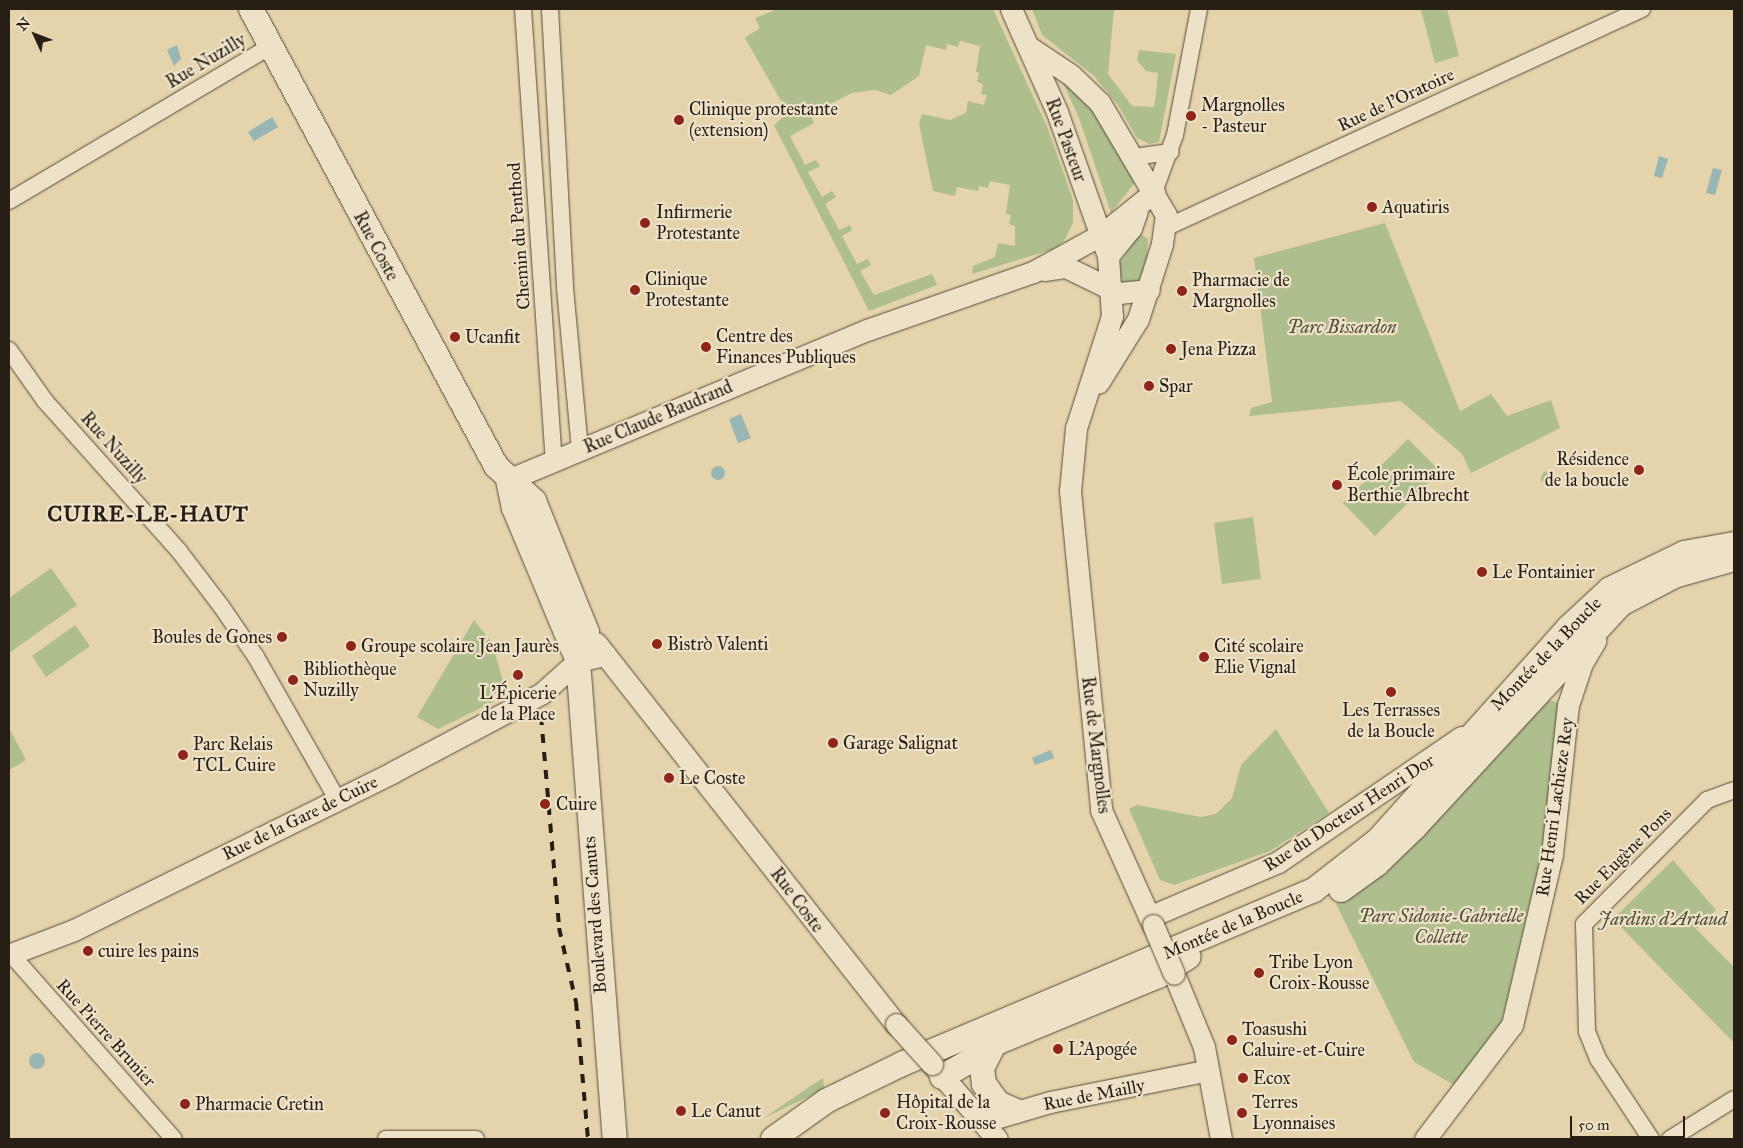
<!DOCTYPE html>
<html>
<head>
<meta charset="utf-8">
<style>
	body { margin:0 }
	#map { position:relative; width:1743px; height:1148px; overflow:hidden; background:#e4d3ab; font-family:"IM FELL Great Primer",serif }
	div>[style] { position:absolute }
	[style*='--x'] { left:calc(var(--x)*1px); top:calc(var(--y)*1px); width:calc(var(--w)*1px); rotate:calc(var(--a)*1deg) }
	.green>* { inset:0; background:#afbe8d }
	.round { border-radius:50% }
	.water>* { inset:0; background:#98b6b3 }
	.roads { filter:drop-shadow(0 0 1px #564b3a) drop-shadow(0 0 1px #564b3a) }
	.minor>* { height:16px; margin:-8px; padding:0 8px; transform-origin:8px; border-radius:8px; background:#ede2c8 }
	.tertiary>* { height:21px; margin:-10.5px; padding:0 10.5px; transform-origin:10.5px; border-radius:10.5px; background:#ede2c8 }
	.secondary>* { height:24px; margin:-12px; padding:0 12px; transform-origin:12px; border-radius:12px; background:#ede2c8 }
	.rail>* { height:4px; margin-top:-2px; transform-origin:0; background:repeating-linear-gradient(90deg,#271e15 0 9px,transparent 0 18px) }
	.bridges { filter:drop-shadow(0 0 1px #564b3a) drop-shadow(0 0 1px #564b3a) }
	.tertiary-bridge>* { height:21px; margin:-10.5px; padding:0 10.5px; transform-origin:10.5px; border-radius:10.5px; background:#ede2c8 }
	.dots>* { width:14px; height:14px; translate:-50% -50%; box-sizing:border-box; border:2px solid #ede2c8; border-radius:50% }
	span { translate:-50% -50%; white-space:nowrap; text-align:center; line-height:1.15; -webkit-text-stroke:4.5px #ede2c8; paint-order:stroke }
	.street-label { font-size:18px; color:#271e15 }
	.poi-label { font-size:18px; color:#271e15 }
	.left { translate:0 -50%; text-align:left }
	.right { translate:-100% -50%; text-align:right }
	.park-label { font-size:18px; color:#504e39; font-style:italic }
	.district-label { font-size:22px; color:#271e15; font-weight:700; letter-spacing:1px }
	.frame { position:absolute; inset:0; border:10px solid #271e15; pointer-events:none }
	.north { position:absolute; left:10px; top:10px; width:50px; height:50px; -webkit-text-stroke:4px #ede2c8; paint-order:stroke; rotate:313deg; font-size:14px; font-weight:700; line-height:20px; text-align:center; color:#271e15 }
	.north::after { content:''; display:block; margin:auto; width:18px; height:22px; background:#271e15; clip-path:polygon(50% 0,100% 100%,50% 72%,0 100%) }
	.scale { position:absolute; left:1570px; top:1116px; width:115px; height:22px; box-sizing:border-box; border:2px solid #271e15; border-top:0; padding-left:6px; font-size:15px; line-height:18px; white-space:nowrap; color:#271e15; -webkit-text-stroke:4px #ede2c8; paint-order:stroke }
</style>
</head>
<body>
<div id="map">
	<div class="green">
		<i style="clip-path:polygon(778px 9px,993px 9px,1048px 129px,1073px 200px,1073px 223px,1064px 241px,1054px 249px,972px 274px,973px 266px,995px 257px,998px 243px,1015px 246px,1015px 226px,1009px 224px,1011px 215px,1006px 214px,1010px 185px,990px 181px,988px 188px,979px 186px,978px 191px,957px 187px,955px 196px,933px 191px,919px 124px,922px 114px,950px 120px,966px 113px,968px 101px,984px 105px,987px 95px,981px 94px,983px 84px,977px 82px,979px 73px,976px 72px,980px 46px,960px 41px,958px 47px,947px 44px,946px 50px,926px 45px,919px 76px,891px 95px,875px 90px,852px 93px,810px 114px,814px 123px,790px 136px,805px 165px,816px 160px,820px 166px,808px 172px,822px 197px,832px 191px,836px 197px,825px 204px,839px 230px,850px 225px,852px 230px,842px 236px,857px 264px,868px 259px,871px 265px,860px 271px,874px 295px,932px 274px,937px 285px,869px 311px,774px 125px,788px 113px,745px 38px,760px 28px,755px 18px)"></i>
		<i style="clip-path:polygon(1032px 9px,1114px 9px,1108px 74px,1132px 106px,1154px 107px,1156px 95px,1158px 73px,1146px 71px,1137px 60px,1139px 50px,1176px 54px,1159px 142px,1149px 144px,1137px 138px,1118px 105px,1093px 75px,1042px 35px)"></i>
		<i style="clip-path:polygon(1447px 9px,1459px 56px,1435px 63px,1421px 10px)"></i>
		<i style="clip-path:polygon(1062px 81px,1082px 94px,1136px 181px,1111px 213px,1079px 118px)"></i>
		<i style="clip-path:polygon(1385px 223px,1460px 411px,1491px 394px,1507px 416px,1551px 400px,1560px 428px,1471px 473px,1462px 454px,1401px 401px,1249px 416px,1251px 408px,1272px 402px,1254px 258px)"></i>
		<i style="clip-path:polygon(1138px 232px,1148px 239px,1147px 260px,1139px 281px,1123px 284px,1119px 265px)"></i>
		<i style="clip-path:polygon(1408px 439px,1440px 471px,1375px 536px,1343px 503px)"></i>
		<i class="round" style="left:1541px;top:471px;width:14px;height:14px"></i>
		<i style="clip-path:polygon(1253px 517px,1261px 579px,1222px 584px,1214px 523px)"></i>
		<i style="clip-path:polygon(51px 568px,77px 605px,9px 653px,9px 598px)"></i>
		<i style="clip-path:polygon(474px 620px,492px 643px,505px 688px,490px 696px,493px 702px,438px 729px,417px 717px)"></i>
		<i style="clip-path:polygon(75px 625px,90px 646px,46px 677px,32px 656px)"></i>
		<i style="clip-path:polygon(1545px 698px,1560px 704px,1543px 848px,1501px 1025px,1456px 1086px,1414px 1062px,1336px 904px,1406px 852px)"></i>
		<i style="clip-path:polygon(9px 728px,26px 760px,9px 770px)"></i>
		<i style="clip-path:polygon(1276px 729px,1329px 813px,1270px 851px,1174px 885px,1160px 880px,1129px 809px,1137px 805px,1201px 817px,1216px 814px,1232px 798px,1241px 765px)"></i>
		<i style="clip-path:polygon(1673px 860px,1716px 910px,1696px 929px,1734px 967px,1734px 1043px,1613px 919px)"></i>
		<i style="clip-path:polygon(823px 1078px,824px 1089px,764px 1118px,812px 1085px)"></i>
	</div>
	<div class="water">
		<i style="clip-path:polygon(177px 45px,181px 59px,174px 66px,167px 50px)"></i>
		<i style="clip-path:polygon(272px 117px,278px 127px,254px 141px,248px 132px)"></i>
		<i style="clip-path:polygon(1659px 156px,1668px 159px,1662px 178px,1654px 176px)"></i>
		<i style="clip-path:polygon(1713px 168px,1722px 170px,1715px 195px,1706px 193px)"></i>
		<i style="clip-path:polygon(741px 414px,751px 438px,738px 443px,729px 419px)"></i>
		<i class="round" style="left:711px;top:466px;width:14px;height:14px"></i>
		<i style="clip-path:polygon(1051px 750px,1054px 758px,1035px 765px,1032px 758px)"></i>
		<i class="round" style="left:29px;top:1053px;width:16px;height:16px"></i>
	</div>
	<div class="roads">
		<div class="minor">
			<i style="--x:523;--y:9;--w:453;--a:86.1"></i>
			<i style="--x:550;--y:9;--w:279;--a:86.9"></i>
			<i style="--x:565;--y:288;--w:163;--a:84.7"></i>
			<i style="--x:1134;--y:157;--w:37;--a:-8"></i>
			<i style="--x:1154;--y:192;--w:61;--a:-69.8"></i>
			<i style="--x:1175;--y:135;--w:128;--a:-79.2"></i>
			<i style="--x:9;--y:201;--w:302;--a:-30.6"></i>
			<i style="--x:1165;--y:228;--w:525;--a:-24.66"></i>
			<i style="--x:9;--y:350;--w:62;--a:54.8"></i>
			<i style="--x:45;--y:401;--w:201;--a:48.2"></i>
			<i style="--x:179;--y:551;--w:69;--a:52.6"></i>
			<i style="--x:221;--y:606;--w:62;--a:55.5"></i>
			<i style="--x:256;--y:657;--w:163;--a:60.3"></i>
			<i style="--x:9;--y:952;--w:249;--a:48.6"></i>
			<i style="--x:386;--y:1139;--w:90;--a:0"></i>
			<i style="--x:1651;--y:1139;--w:96;--a:-123.5"></i>
			<i style="--x:1598;--y:1059;--w:29;--a:-112"></i>
			<i style="--x:1587;--y:1032;--w:108;--a:-91.6"></i>
			<i style="--x:1584;--y:924;--w:175;--a:-45.2"></i>
			<i style="--x:1707;--y:800;--w:29;--a:-20"></i>
			<i style="--x:1670;--y:1139;--w:75;--a:-32"></i>
		</div>
		<div class="tertiary">
			<i style="--x:1011;--y:9;--w:113;--a:65.9"></i>
			<i style="--x:1057;--y:112;--w:153;--a:70.5"></i>
			<i style="--x:1108;--y:256;--w:60;--a:86.2"></i>
			<i style="--x:1112;--y:316;--w:118;--a:107.8"></i>
			<i style="--x:1076;--y:428;--w:63;--a:95.4"></i>
			<i style="--x:1070;--y:491;--w:321;--a:84.4"></i>
			<i style="--x:1101;--y:810;--w:126;--a:65.7"></i>
			<i style="--x:1029;--y:47;--w:50;--a:33.7"></i>
			<i style="--x:1071;--y:75;--w:40;--a:44"></i>
			<i style="--x:1100;--y:103;--w:130;--a:59.5"></i>
			<i style="--x:1166;--y:215;--w:29;--a:98"></i>
			<i style="--x:1162;--y:244;--w:79;--a:107.7"></i>
			<i style="--x:1138;--y:319;--w:75;--a:122"></i>
			<i style="--x:1108;--y:256;--w:36;--a:-51"></i>
			<i style="--x:1131;--y:228;--w:18;--a:-71"></i>
			<i style="--x:1044;--y:270;--w:22;--a:-8"></i>
			<i style="--x:1066;--y:267;--w:59;--a:26.1"></i>
			<i style="--x:1119;--y:293;--w:30;--a:-6"></i>
			<i style="--x:508;--y:480;--w:389;--a:-22.7"></i>
			<i style="--x:867;--y:330;--w:176;--a:-19.3"></i>
			<i style="--x:1033;--y:272;--w:79;--a:-28.8"></i>
			<i style="--x:1102;--y:234;--w:67;--a:-38.9"></i>
			<i style="--x:596;--y:643;--w:485;--a:51.8"></i>
			<i style="--x:1149;--y:917;--w:140;--a:-23.1"></i>
			<i style="--x:1278;--y:862;--w:222;--a:-34.3"></i>
			<i style="--x:11;--y:954;--w:67;--a:-20.9"></i>
			<i style="--x:74;--y:930;--w:356;--a:-26.3"></i>
			<i style="--x:393;--y:772;--w:169;--a:-27.9"></i>
			<i style="--x:542;--y:693;--w:48;--a:-41.6"></i>
			<i style="--x:578;--y:661;--w:28;--a:-13"></i>
			<i style="--x:1174;--y:974;--w:79;--a:67.7"></i>
			<i style="--x:1204;--y:1047;--w:94;--a:79.5"></i>
			<i style="--x:932;--y:1064;--w:99;--a:49.1"></i>
			<i style="--x:982;--y:1122;--w:71;--a:-16.4"></i>
			<i style="--x:1050;--y:1102;--w:161;--a:-11.4"></i>
			<i style="--x:1425;--y:1139;--w:143;--a:-52.7"></i>
			<i style="--x:1512;--y:1025;--w:176;--a:-76.8"></i>
			<i style="--x:1552;--y:854;--w:150;--a:-83.9"></i>
			<i style="--x:1568;--y:705;--w:44;--a:-71.6"></i>
			<i style="--x:1582;--y:663;--w:26;--a:-59"></i>
		</div>
		<div class="secondary">
			<i style="--x:251;--y:9;--w:519;--a:61.8"></i>
			<i style="--x:496;--y:466;--w:52;--a:42.6"></i>
			<i style="--x:534;--y:501;--w:141;--a:68"></i>
			<i style="--x:587;--y:632;--w:30;--a:107"></i>
			<i style="--x:578;--y:661;--w:479;--a:85.6"></i>
			<i style="--x:508;--y:480;--w:29;--a:78"></i>
			<i style="--x:514;--y:508;--w:166;--a:67.3"></i>
			<i style="--x:1341;--y:890;--w:44;--a:-35.8"></i>
			<i style="--x:1377;--y:864;--w:53;--a:-44.2"></i>
			<i style="--x:1415;--y:827;--w:304;--a:-47.3"></i>
			<i style="--x:1621;--y:604;--w:60;--a:-27.8"></i>
			<i style="--x:1674;--y:576;--w:55;--a:-15.8"></i>
			<i style="--x:942;--y:1077;--w:54;--a:-29.9"></i>
			<i style="--x:1016;--y:1111;--w:20;--a:-156"></i>
			<i style="--x:998;--y:1103;--w:24;--a:-126"></i>
			<i style="--x:984;--y:1084;--w:16;--a:-97"></i>
			<i style="--x:982;--y:1068;--w:27;--a:-63"></i>
			<i style="--x:994;--y:1044;--w:178;--a:-22.5"></i>
			<i style="--x:1158;--y:976;--w:36;--a:-32"></i>
			<i style="--x:773;--y:1139;--w:65;--a:-35.6"></i>
			<i style="--x:826;--y:1101;--w:85;--a:-26"></i>
			<i style="--x:902;--y:1064;--w:447;--a:-22.9"></i>
			<i style="--x:1314;--y:890;--w:81;--a:-38"></i>
			<i style="--x:1378;--y:840;--w:285;--a:-48.1"></i>
			<i style="--x:1568;--y:628;--w:57;--a:-42.9"></i>
			<i style="--x:1610;--y:589;--w:82;--a:-25.9"></i>
			<i style="--x:1684;--y:553;--w:51;--a:-10.2"></i>
		</div>
	</div>
	<div class="rail">
		<i style="--x:541;--y:716;--w:213;--a:85.1"></i>
		<i style="--x:559;--y:928;--w:76;--a:77.1"></i>
		<i style="--x:576;--y:1002;--w:138;--a:85"></i>
	</div>
	<div class="bridges">
		<div class="tertiary-bridge">
			<i style="--x:1153;--y:925;--w:53;--a:66.8"></i>
			<i style="--x:896;--y:1024;--w:54;--a:48"></i>
		</div>
	</div>
	<div class="dots">
		<i style="left:1191px;top:116px;background:#8f2418"></i>
		<i style="left:679px;top:120px;background:#8f2418"></i>
		<i style="left:1372px;top:207px;background:#8f2418"></i>
		<i style="left:645px;top:223px;background:#8f2418"></i>
		<i style="left:635px;top:290px;background:#8f2418"></i>
		<i style="left:1182px;top:291px;background:#8f2418"></i>
		<i style="left:455px;top:337px;background:#8f2418"></i>
		<i style="left:706px;top:347px;background:#8f2418"></i>
		<i style="left:1171px;top:349px;background:#8f2418"></i>
		<i style="left:1149px;top:386px;background:#8f2418"></i>
		<i style="left:1639px;top:470px;background:#8f2418"></i>
		<i style="left:1337px;top:485px;background:#8f2418"></i>
		<i style="left:1482px;top:572px;background:#8f2418"></i>
		<i style="left:282px;top:637px;background:#8f2418"></i>
		<i style="left:657px;top:644px;background:#8f2418"></i>
		<i style="left:351px;top:646px;background:#8f2418"></i>
		<i style="left:1204px;top:657px;background:#8f2418"></i>
		<i style="left:518px;top:675px;background:#8f2418"></i>
		<i style="left:293px;top:680px;background:#8f2418"></i>
		<i style="left:1391px;top:692px;background:#8f2418"></i>
		<i style="left:833px;top:743px;background:#8f2418"></i>
		<i style="left:183px;top:755px;background:#8f2418"></i>
		<i style="left:669px;top:778px;background:#8f2418"></i>
		<i style="left:545px;top:804px;background:#8f2418"></i>
		<i style="left:88px;top:951px;background:#8f2418"></i>
		<i style="left:1259px;top:973px;background:#8f2418"></i>
		<i style="left:1232px;top:1040px;background:#8f2418"></i>
		<i style="left:1058px;top:1049px;background:#8f2418"></i>
		<i style="left:1243px;top:1078px;background:#8f2418"></i>
		<i style="left:185px;top:1104px;background:#8f2418"></i>
		<i style="left:681px;top:1111px;background:#8f2418"></i>
		<i style="left:885px;top:1113px;background:#8f2418"></i>
		<i style="left:1242px;top:1113px;background:#8f2418"></i>
	</div>
	<div class="street-label">
		<span style="left:206px;top:61px;rotate:-31deg">Rue Nuzilly</span>
		<span style="left:1396px;top:100px;rotate:-25deg">Rue de l'Oratoire</span>
		<span style="left:1066px;top:140px;rotate:70deg">Rue Pasteur</span>
		<span style="left:519px;top:236px;rotate:-94deg">Chemin du Penthod</span>
		<span style="left:376px;top:246px;rotate:62deg">Rue Coste</span>
		<span style="left:658px;top:417px;rotate:-23deg">Rue Claude Baudrand</span>
		<span style="left:114px;top:448px;rotate:48deg">Rue Nuzilly</span>
		<span style="left:1546px;top:654px;rotate:-46deg">Montée de la Boucle</span>
		<span style="left:1096px;top:745px;rotate:83deg">Rue de Margnolles</span>
		<span style="left:1555px;top:807px;rotate:-82deg">Rue Henri Lachieze Rey</span>
		<span style="left:1349px;top:813px;rotate:-33deg">Rue du Docteur Henri Dor</span>
		<span style="left:300px;top:818px;rotate:-26deg">Rue de la Gare de Cuire</span>
		<span style="left:1623px;top:856px;rotate:-45deg">Rue Eugène Pons</span>
		<span style="left:797px;top:900px;rotate:53deg">Rue Coste</span>
		<span style="left:595px;top:915px;rotate:-94deg">Boulevard des Canuts</span>
		<span style="left:1233px;top:925px;rotate:-23deg">Montée de la Boucle</span>
		<span style="left:106px;top:1033px;rotate:48deg">Rue Pierre Brunier</span>
		<span style="left:1094px;top:1095px;rotate:-11deg">Rue de Mailly</span>
	</div>
	<div class="poi-label">
		<span class="left" style="left:1201px;top:116px">Margnolles<br>- Pasteur</span>
		<span class="left" style="left:689px;top:120px">Clinique protestante<br>(extension)</span>
		<span class="left" style="left:1382px;top:207px">Aquatiris</span>
		<span class="left" style="left:656px;top:223px">Infirmerie<br>Protestante</span>
		<span class="left" style="left:645px;top:290px">Clinique<br>Protestante</span>
		<span class="left" style="left:1192px;top:291px">Pharmacie de<br>Margnolles</span>
		<span class="left" style="left:465px;top:337px">Ucanfit</span>
		<span class="left" style="left:716px;top:347px">Centre des<br>Finances Publiques</span>
		<span class="left" style="left:1181px;top:349px">Jena Pizza</span>
		<span class="left" style="left:1159px;top:386px">Spar</span>
		<span class="right" style="left:1629px;top:470px">Résidence<br>de la boucle</span>
		<span class="left" style="left:1347px;top:485px">École primaire<br>Berthie Albrecht</span>
		<span class="left" style="left:1492px;top:572px">Le Fontainier</span>
		<span class="right" style="left:272px;top:637px">Boules de Gones</span>
		<span class="left" style="left:667px;top:644px">Bistrò Valenti</span>
		<span class="left" style="left:361px;top:646px">Groupe scolaire Jean Jaurès</span>
		<span class="left" style="left:1214px;top:657px">Cité scolaire<br>Elie Vignal</span>
		<span class="left" style="left:303px;top:680px">Bibliothèque<br>Nuzilly</span>
		<span style="left:518px;top:704px">L'Épicerie<br>de la Place</span>
		<span style="left:1391px;top:721px">Les Terrasses<br>de la Boucle</span>
		<span class="left" style="left:843px;top:743px">Garage Salignat</span>
		<span class="left" style="left:193px;top:755px">Parc Relais<br>TCL Cuire</span>
		<span class="left" style="left:679px;top:778px">Le Coste</span>
		<span class="left" style="left:556px;top:804px">Cuire</span>
		<span class="left" style="left:98px;top:951px">cuire les pains</span>
		<span class="left" style="left:1269px;top:973px">Tribe Lyon<br>Croix-Rousse</span>
		<span class="left" style="left:1242px;top:1040px">Toasushi<br>Caluire-et-Cuire</span>
		<span class="left" style="left:1068px;top:1049px">L'Apogée</span>
		<span class="left" style="left:1253px;top:1078px">Ecox</span>
		<span class="left" style="left:896px;top:1113px">Hôpital de la<br>Croix-Rousse</span>
		<span class="left" style="left:1252px;top:1113px">Terres<br>Lyonnaises</span>
		<span class="left" style="left:195px;top:1104px">Pharmacie Cretin</span>
		<span class="left" style="left:691px;top:1111px">Le Canut</span>
	</div>
	<div class="park-label">
		<span style="left:1342px;top:327px">Parc Bissardon</span>
		<span style="left:1441px;top:927px">Parc Sidonie-Gabrielle<br>Collette</span>
		<span style="left:1663px;top:919px">Jardins d'Artaud</span>
	</div>
	<div class="district-label">
		<span style="left:148px;top:514px">CUIRE-LE-HAUT</span>
	</div>
	<div class="frame"></div>
	<div class="north">N</div>
	<div class="scale">50 m</div>
</div>
</body>
</html>
